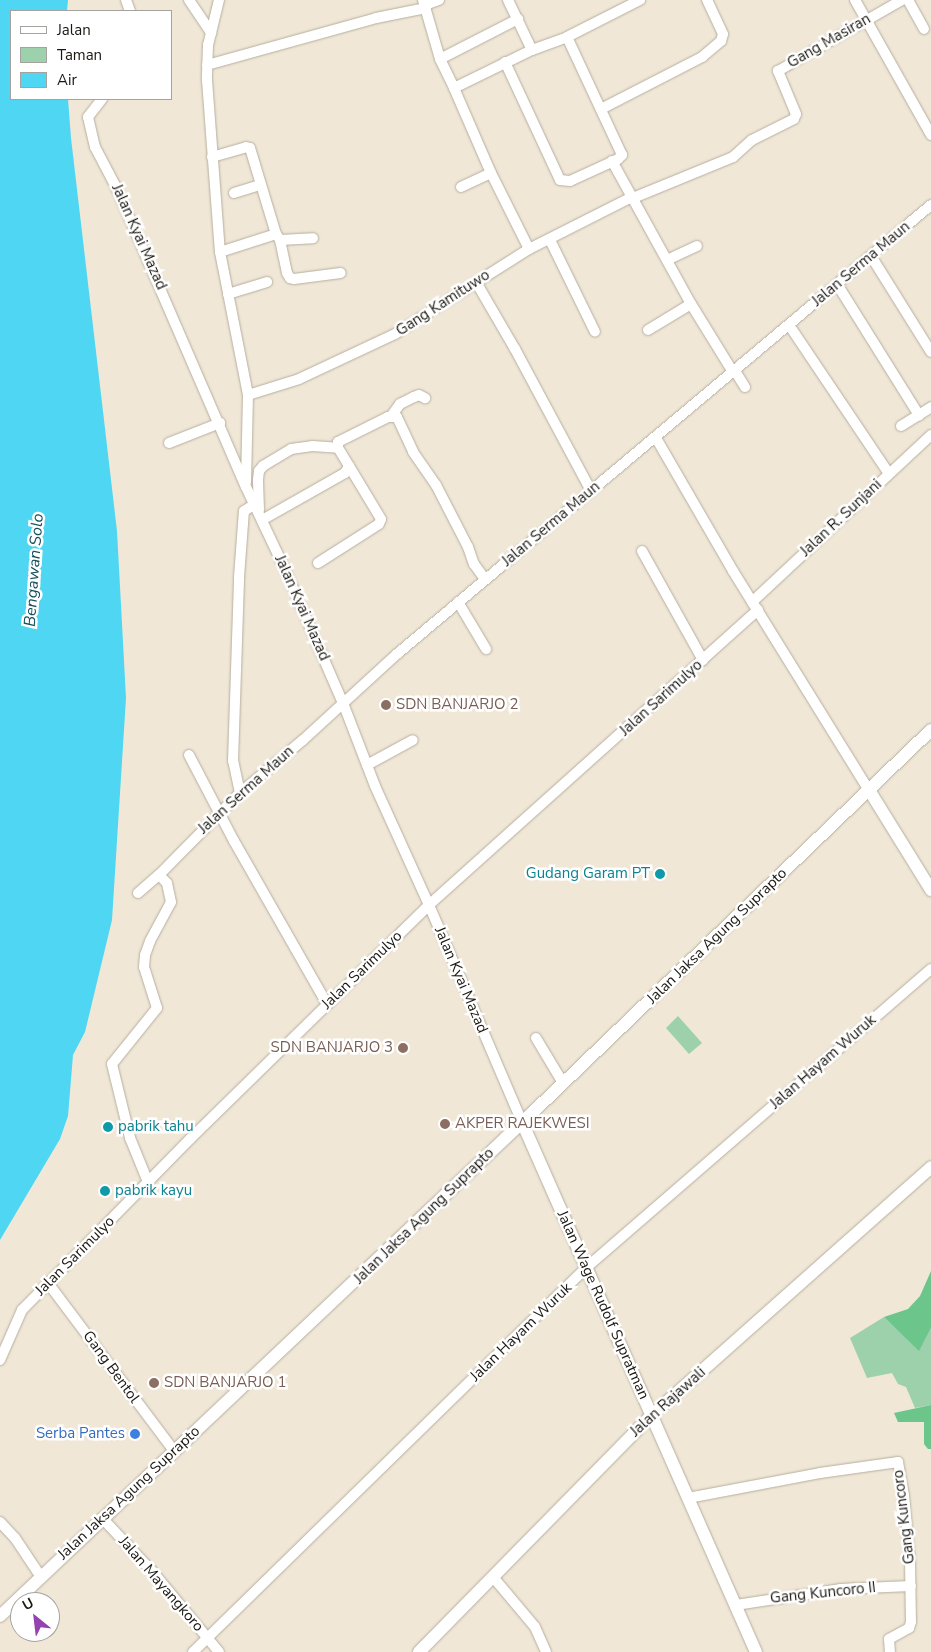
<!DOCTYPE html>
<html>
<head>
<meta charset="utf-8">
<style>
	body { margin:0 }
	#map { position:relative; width:931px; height:1652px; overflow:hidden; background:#f0e7d7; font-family:"Nunito Sans",sans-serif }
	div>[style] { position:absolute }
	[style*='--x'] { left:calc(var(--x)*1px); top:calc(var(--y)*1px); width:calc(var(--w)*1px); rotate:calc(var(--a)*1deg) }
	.green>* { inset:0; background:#9dd1ac }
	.forest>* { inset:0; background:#6cc58b }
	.water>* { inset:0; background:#4ed6f2 }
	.roads { filter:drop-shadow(0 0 1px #b6ae9e) drop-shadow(0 0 1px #b6ae9e) }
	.minor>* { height:10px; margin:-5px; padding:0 5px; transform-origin:5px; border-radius:5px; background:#fff }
	.major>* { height:12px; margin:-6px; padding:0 6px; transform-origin:6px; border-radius:6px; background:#fff }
	.dots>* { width:14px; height:14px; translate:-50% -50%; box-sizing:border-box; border:2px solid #fff; border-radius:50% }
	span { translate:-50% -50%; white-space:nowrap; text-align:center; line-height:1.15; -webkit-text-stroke:5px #fff; paint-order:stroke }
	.street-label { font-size:15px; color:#1b1812 }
	.education-label { font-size:15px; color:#785e54 }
	.left { translate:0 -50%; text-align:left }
	.right { translate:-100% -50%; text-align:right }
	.culture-label { font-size:15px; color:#0d838f }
	.shop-label { font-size:15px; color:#366cbe }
	.water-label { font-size:16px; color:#17505c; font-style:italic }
	.legend { position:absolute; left:10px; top:10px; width:162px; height:90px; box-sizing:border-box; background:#fff; border:1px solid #a4a3a0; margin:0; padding:6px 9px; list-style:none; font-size:15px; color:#1b1812 }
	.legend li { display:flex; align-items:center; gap:10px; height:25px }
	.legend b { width:25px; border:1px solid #a4a3a0 }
	.north { position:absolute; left:10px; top:1592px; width:50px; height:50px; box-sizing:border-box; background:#fff; border:1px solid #a4a3a0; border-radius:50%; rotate:331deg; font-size:14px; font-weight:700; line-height:20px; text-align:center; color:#1b1812 }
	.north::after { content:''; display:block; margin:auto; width:18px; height:22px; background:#9541af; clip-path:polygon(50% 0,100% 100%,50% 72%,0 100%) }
</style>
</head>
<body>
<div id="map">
	<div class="green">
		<i style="clip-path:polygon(678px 1016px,702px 1043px,689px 1054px,666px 1028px)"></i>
		<i style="clip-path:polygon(884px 1317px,919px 1350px,931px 1328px,931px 1405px,915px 1408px,906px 1387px,898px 1384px,892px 1373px,867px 1378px,850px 1338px)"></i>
	</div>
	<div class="forest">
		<i style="clip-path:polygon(931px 1271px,931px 1328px,919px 1351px,884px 1317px,908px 1309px,920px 1296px)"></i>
		<i style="clip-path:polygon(931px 1405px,931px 1449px,928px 1449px,924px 1444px,924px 1422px,898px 1422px,894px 1413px)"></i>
	</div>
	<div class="water">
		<i style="clip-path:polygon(0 0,68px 0,67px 11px,11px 11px,11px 99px,68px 99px,71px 138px,117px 531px,126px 698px,112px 920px,85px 1032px,73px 1055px,68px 1116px,60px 1139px,0 1240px)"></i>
	</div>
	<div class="roads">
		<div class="minor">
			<i style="--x:126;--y:0;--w:12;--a:70"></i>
			<i style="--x:189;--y:0;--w:40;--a:56"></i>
			<i style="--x:219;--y:0;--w:46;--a:103.7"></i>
			<i style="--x:208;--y:45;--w:35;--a:92"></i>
			<i style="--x:207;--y:80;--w:172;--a:85.7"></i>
			<i style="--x:220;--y:252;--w:146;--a:78.9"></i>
			<i style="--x:248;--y:395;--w:87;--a:91.3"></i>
			<i style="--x:423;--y:0;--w:61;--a:73.9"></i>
			<i style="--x:440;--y:59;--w:32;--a:64"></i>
			<i style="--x:454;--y:88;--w:93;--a:66.5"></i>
			<i style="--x:491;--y:173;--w:85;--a:63.4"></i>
			<i style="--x:508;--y:0;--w:55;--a:64.4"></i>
			<i style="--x:855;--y:0;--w:155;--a:60.6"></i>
			<i style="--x:908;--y:0;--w:33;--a:61"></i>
			<i style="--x:425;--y:5;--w:15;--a:-20"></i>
			<i style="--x:440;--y:59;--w:88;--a:-27.1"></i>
			<i style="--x:505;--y:62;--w:130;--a:65"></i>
			<i style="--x:560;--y:180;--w:10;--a:6"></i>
			<i style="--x:570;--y:181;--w:53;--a:-24.6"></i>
			<i style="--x:618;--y:159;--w:6;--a:-45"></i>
			<i style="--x:622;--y:155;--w:130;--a:-115"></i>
			<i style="--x:207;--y:65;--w:175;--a:-15.5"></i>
			<i style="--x:376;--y:18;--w:51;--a:-11.3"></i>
			<i style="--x:454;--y:88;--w:87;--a:-26"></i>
			<i style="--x:532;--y:50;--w:37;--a:-20"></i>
			<i style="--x:567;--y:37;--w:82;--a:-26.9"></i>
			<i style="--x:102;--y:99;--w:23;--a:128"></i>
			<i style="--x:88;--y:117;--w:31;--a:77"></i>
			<i style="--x:95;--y:147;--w:45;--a:62.3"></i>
			<i style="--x:116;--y:187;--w:327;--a:66.6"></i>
			<i style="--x:246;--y:487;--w:84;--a:64.7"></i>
			<i style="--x:282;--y:563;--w:153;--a:66.5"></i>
			<i style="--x:343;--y:703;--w:89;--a:68.9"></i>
			<i style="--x:375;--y:786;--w:131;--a:65.6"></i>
			<i style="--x:429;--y:905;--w:236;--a:66.8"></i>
			<i style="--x:601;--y:109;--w:114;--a:-27.2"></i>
			<i style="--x:702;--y:57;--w:25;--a:-40"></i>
			<i style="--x:721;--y:41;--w:7;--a:-74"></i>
			<i style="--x:723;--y:34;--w:38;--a:-115"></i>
			<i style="--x:212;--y:157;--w:35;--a:-16"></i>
			<i style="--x:246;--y:147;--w:4;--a:14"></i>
			<i style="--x:250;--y:148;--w:90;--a:73.2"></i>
			<i style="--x:276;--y:234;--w:7;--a:56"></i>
			<i style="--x:280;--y:240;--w:33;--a:-3"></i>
			<i style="--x:612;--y:161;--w:163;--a:61.1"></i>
			<i style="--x:691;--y:304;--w:80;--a:58.3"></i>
			<i style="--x:461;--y:187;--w:33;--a:-25"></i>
			<i style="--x:234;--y:193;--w:28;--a:-17"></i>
			<i style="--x:633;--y:198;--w:108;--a:-22.3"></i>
			<i style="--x:733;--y:157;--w:25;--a:-42"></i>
			<i style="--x:752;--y:140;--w:47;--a:-26.6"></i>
			<i style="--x:794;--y:119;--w:5;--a:-68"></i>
			<i style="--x:796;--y:114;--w:47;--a:-112.7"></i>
			<i style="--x:778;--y:71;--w:143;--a:-29.8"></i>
			<i style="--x:280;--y:240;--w:34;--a:78"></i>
			<i style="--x:287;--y:273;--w:6;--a:59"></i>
			<i style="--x:290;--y:278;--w:4;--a:14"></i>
			<i style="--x:294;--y:279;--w:47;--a:-7.3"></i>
			<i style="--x:550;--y:240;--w:102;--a:63.9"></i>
			<i style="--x:220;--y:252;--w:59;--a:-17.8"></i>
			<i style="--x:871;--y:256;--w:113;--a:58"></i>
			<i style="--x:667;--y:260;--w:33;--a:-25"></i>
			<i style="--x:476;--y:282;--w:78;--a:59.8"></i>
			<i style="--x:515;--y:349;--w:161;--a:61.8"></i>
			<i style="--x:837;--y:284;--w:155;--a:58"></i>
			<i style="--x:228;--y:294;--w:41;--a:-17.1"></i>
			<i style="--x:789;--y:325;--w:179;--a:56.1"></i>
			<i style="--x:648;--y:330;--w:50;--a:-31.2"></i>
			<i style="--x:735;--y:371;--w:19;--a:58"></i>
			<i style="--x:248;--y:395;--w:53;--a:-17.4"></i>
			<i style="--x:299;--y:379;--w:106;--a:-25.1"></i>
			<i style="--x:395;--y:334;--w:159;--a:-32.4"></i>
			<i style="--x:529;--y:249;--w:115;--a:-26.8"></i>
			<i style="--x:392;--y:415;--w:14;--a:-54"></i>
			<i style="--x:400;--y:404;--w:16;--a:-27"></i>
			<i style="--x:414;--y:397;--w:5;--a:-22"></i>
			<i style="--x:419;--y:395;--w:7;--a:27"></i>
			<i style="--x:901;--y:426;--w:36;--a:-32"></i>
			<i style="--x:656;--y:438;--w:154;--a:59.9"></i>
			<i style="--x:733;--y:571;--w:258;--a:58.2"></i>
			<i style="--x:169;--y:443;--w:55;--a:-21.4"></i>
			<i style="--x:259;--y:510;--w:30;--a:-92"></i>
			<i style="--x:258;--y:480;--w:9;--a:-84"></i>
			<i style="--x:259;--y:471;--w:6;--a:-51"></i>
			<i style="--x:263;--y:466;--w:33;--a:-31"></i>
			<i style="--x:291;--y:449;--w:21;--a:-8"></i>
			<i style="--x:312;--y:446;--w:26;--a:4"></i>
			<i style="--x:262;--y:520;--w:95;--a:-29.5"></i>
			<i style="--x:345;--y:473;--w:8;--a:-60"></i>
			<i style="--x:349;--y:466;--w:21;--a:-121"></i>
			<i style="--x:338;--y:448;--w:6;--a:-90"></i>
			<i style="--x:338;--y:442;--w:56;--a:-26.6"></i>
			<i style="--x:388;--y:417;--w:9;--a:0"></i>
			<i style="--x:397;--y:417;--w:38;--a:65"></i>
			<i style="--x:413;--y:452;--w:40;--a:55.1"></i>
			<i style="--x:436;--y:485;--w:70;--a:62.7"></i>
			<i style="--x:468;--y:547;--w:18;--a:71"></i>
			<i style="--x:474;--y:564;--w:19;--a:54"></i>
			<i style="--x:642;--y:551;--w:125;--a:60.8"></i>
			<i style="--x:318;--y:563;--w:72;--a:-32.6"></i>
			<i style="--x:379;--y:524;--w:5;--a:-68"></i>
			<i style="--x:381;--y:519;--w:62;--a:-121.1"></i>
			<i style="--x:458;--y:602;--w:55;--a:59.2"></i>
			<i style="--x:752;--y:602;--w:245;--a:-43"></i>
			<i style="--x:189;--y:755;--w:97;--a:62.4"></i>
			<i style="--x:234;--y:841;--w:188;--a:60.3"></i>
			<i style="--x:367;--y:765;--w:52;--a:-28.5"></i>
			<i style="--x:240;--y:793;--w:33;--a:-102"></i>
			<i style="--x:233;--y:761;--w:184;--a:-88.1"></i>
			<i style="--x:239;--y:577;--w:66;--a:-85.7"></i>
			<i style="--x:244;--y:511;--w:9;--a:-32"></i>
			<i style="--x:252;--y:506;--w:4;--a:27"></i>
			<i style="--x:138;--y:893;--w:28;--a:-41"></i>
			<i style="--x:536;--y:1038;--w:52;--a:59"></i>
			<i style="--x:148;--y:1182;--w:48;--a:-112.2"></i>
			<i style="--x:130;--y:1138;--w:76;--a:-103.7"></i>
			<i style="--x:112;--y:1064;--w:72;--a:-51.2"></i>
			<i style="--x:157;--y:1008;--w:43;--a:-107.6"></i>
			<i style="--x:144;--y:967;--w:12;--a:-85"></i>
			<i style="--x:145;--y:955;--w:15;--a:-70"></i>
			<i style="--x:150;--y:941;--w:44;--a:-61.7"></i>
			<i style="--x:171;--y:902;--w:19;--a:-102"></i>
			<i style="--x:167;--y:883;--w:11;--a:-135"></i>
			<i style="--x:159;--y:875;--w:115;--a:-45.4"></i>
			<i style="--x:240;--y:793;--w:82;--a:-40.1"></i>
			<i style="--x:303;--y:740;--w:127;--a:-42.5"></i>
			<i style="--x:397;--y:654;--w:698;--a:-40.06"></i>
			<i style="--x:48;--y:1283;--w:210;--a:53.1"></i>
			<i style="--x:0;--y:1360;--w:55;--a:-66.3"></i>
			<i style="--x:22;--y:1310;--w:240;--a:-45.5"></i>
			<i style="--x:190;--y:1139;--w:334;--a:-44.4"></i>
			<i style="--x:429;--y:905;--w:442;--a:-41.9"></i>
			<i style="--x:688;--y:1498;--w:134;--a:-10.7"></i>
			<i style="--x:820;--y:1473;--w:79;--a:-8"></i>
			<i style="--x:898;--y:1462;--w:35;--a:80"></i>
			<i style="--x:904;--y:1496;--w:65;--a:84.7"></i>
			<i style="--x:910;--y:1561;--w:61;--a:89.1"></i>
			<i style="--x:911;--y:1622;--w:6;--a:108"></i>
			<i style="--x:909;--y:1628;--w:23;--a:151"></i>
			<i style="--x:889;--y:1639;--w:13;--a:86"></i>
			<i style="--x:102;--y:1518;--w:73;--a:46.7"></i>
			<i style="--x:152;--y:1571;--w:105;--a:50.4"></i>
			<i style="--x:0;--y:1522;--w:22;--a:47"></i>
			<i style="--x:15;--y:1538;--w:47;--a:56.3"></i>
			<i style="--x:493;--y:1577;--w:65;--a:50"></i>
			<i style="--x:535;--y:1627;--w:27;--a:66"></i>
			<i style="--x:736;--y:1605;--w:105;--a:-8.7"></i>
			<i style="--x:840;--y:1589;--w:71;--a:-2.4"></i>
			<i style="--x:193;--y:1652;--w:551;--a:-44.34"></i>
			<i style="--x:587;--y:1267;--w:455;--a:-40.9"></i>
		</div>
		<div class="major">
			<i style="--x:869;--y:790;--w:118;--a:58.2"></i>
			<i style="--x:522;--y:1122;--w:579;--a:66.18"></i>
			<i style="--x:0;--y:1616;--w:732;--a:-43.4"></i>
			<i style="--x:532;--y:1113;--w:553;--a:-43.83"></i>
			<i style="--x:419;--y:1652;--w:331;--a:-45.5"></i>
			<i style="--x:651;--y:1416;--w:375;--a:-41.6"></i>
		</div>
	</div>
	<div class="dots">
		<i style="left:386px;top:705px;background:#8d6e63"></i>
		<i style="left:660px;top:874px;background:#0f9aa8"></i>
		<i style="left:403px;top:1048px;background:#8d6e63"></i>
		<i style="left:445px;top:1124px;background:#8d6e63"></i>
		<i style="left:108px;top:1127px;background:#0f9aa8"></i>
		<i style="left:105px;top:1191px;background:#0f9aa8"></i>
		<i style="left:154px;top:1383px;background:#8d6e63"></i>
		<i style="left:135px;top:1434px;background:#3f7fe0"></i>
	</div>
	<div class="street-label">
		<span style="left:829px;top:41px;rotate:-30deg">Gang Masiran</span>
		<span style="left:139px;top:237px;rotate:66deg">Jalan Kyai Mazad</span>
		<span style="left:861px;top:264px;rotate:-40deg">Jalan Serma Maun</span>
		<span style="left:443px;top:303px;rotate:-33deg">Gang Kamituwo</span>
		<span style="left:841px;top:518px;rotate:-43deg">Jalan R. Sunjani</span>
		<span style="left:551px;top:524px;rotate:-40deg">Jalan Serma Maun</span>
		<span style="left:302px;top:608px;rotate:66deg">Jalan Kyai Mazad</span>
		<span style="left:661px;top:698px;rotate:-42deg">Jalan Sarimulyo</span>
		<span style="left:246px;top:790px;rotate:-42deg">Jalan Serma Maun</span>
		<span style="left:717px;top:936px;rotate:-44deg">Jalan Jaksa Agung Suprapto</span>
		<span style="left:362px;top:970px;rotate:-44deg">Jalan Sarimulyo</span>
		<span style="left:461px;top:980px;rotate:67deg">Jalan Kyai Mazad</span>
		<span style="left:823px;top:1062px;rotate:-41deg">Jalan Hayam Wuruk</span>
		<span style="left:424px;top:1216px;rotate:-44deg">Jalan Jaksa Agung Suprapto</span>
		<span style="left:75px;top:1256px;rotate:-45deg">Jalan Sarimulyo</span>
		<span style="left:603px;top:1305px;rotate:66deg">Jalan Wage Rudolf Supratman</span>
		<span style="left:521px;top:1332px;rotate:-44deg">Jalan Hayam Wuruk</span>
		<span style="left:111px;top:1367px;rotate:54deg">Gang Bentol</span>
		<span style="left:668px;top:1402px;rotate:-42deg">Jalan Rajawali</span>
		<span style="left:129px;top:1493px;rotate:-43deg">Jalan Jaksa Agung Suprapto</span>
		<span style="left:904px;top:1517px;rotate:-97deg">Gang Kuncoro</span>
		<span style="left:161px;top:1584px;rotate:49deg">Jalan Mayangkoro</span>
		<span style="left:823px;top:1593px;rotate:-6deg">Gang Kuncoro II</span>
	</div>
	<div class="education-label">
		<span class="left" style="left:396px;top:705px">SDN BANJARJO 2</span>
		<span class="right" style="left:393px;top:1048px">SDN BANJARJO 3</span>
		<span class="left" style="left:455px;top:1124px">AKPER RAJEKWESI</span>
		<span class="left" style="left:164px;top:1383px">SDN BANJARJO 1</span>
	</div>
	<div class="culture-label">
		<span class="right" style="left:650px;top:874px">Gudang Garam PT</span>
		<span class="left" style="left:118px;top:1127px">pabrik tahu</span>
		<span class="left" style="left:115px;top:1191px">pabrik kayu</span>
	</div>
	<div class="shop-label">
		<span class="right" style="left:125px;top:1434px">Serba Pantes</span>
	</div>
	<div class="water-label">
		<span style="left:34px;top:570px;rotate:-86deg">Bengawan Solo</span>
	</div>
	<ul class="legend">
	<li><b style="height:6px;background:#fff"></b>Jalan</li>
	<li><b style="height:14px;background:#9dd1ac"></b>Taman</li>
	<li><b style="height:14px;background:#4ed6f2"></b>Air</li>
	</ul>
	<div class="north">U</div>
</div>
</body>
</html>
